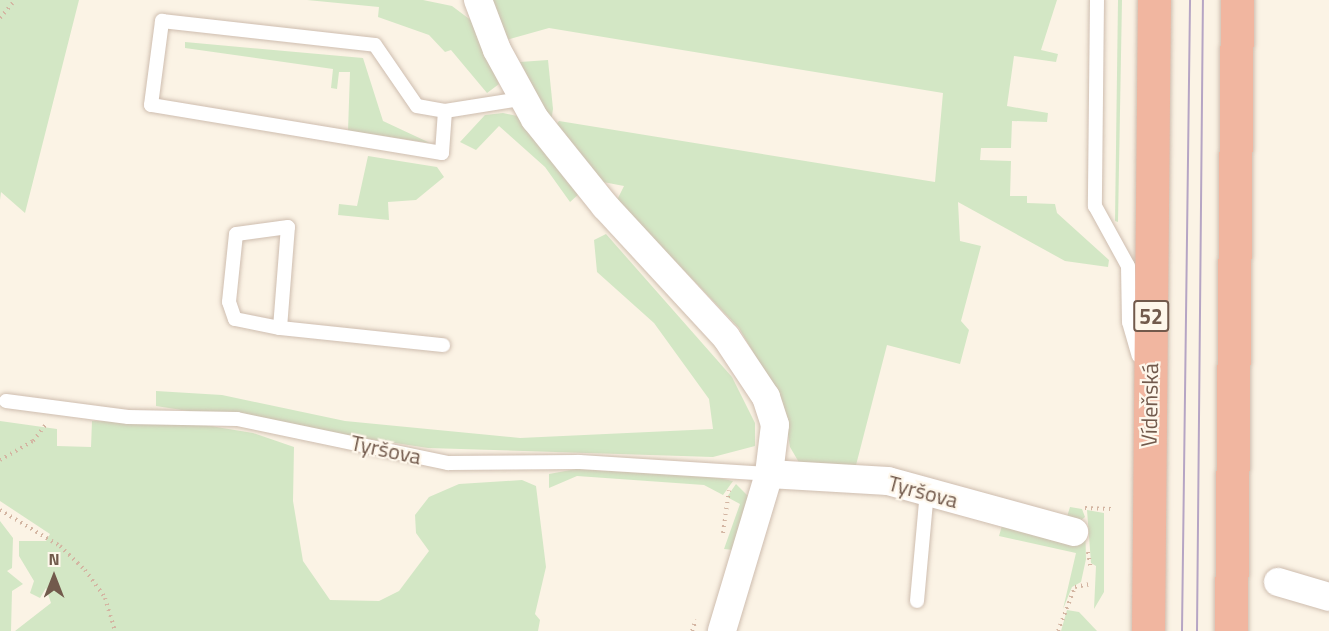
<!DOCTYPE html>
<html>
<head>
<meta charset="utf-8">
<style>
	body { margin:0 }
	#map { position:relative; width:1329px; height:631px; overflow:hidden; background:#fbf3e5; font-family:"Titillium Web",sans-serif }
	div>[style] { position:absolute }
	[style*='--x'] { left:calc(var(--x)*1px); top:calc(var(--y)*1px); width:calc(var(--w)*1px); rotate:calc(var(--a)*1deg) }
	.green>* { inset:0; background:#d3e7c5 }
	.path>* { height:4px; margin-top:-2px; transform-origin:0; background:repeating-linear-gradient(90deg,#d3b5a2 0 1.5px,transparent 0 6px) }
	.roads { filter:drop-shadow(0 0 2px #cebdaf) drop-shadow(0 0 2px #cebdaf) }
	.lane>* { height:14px; margin:-7px; padding:0 7px; transform-origin:7px; border-radius:7px; background:#fff }
	.street>* { height:28px; margin:-14px; padding:0 14px; transform-origin:14px; border-radius:14px; background:#fff }
	.highway>* { height:33px; margin:-16.5px; padding:0 16.5px; transform-origin:16.5px; border-radius:16.5px; background:#f1b6a0 }
	.tram>* { height:1.5px; margin:-0.75px; padding:0 0.75px; transform-origin:0.75px; border-radius:0.75px; background:#b6a5c4 }
	span { translate:-50% -50%; white-space:nowrap; text-align:center; line-height:1.15; -webkit-text-stroke:4.5px #fef7eb; paint-order:stroke }
	.shield-label span { padding:2px 4px; background:#fef7eb; border:2px solid; border-radius:4px; -webkit-text-stroke-width:0 }
	.shield-label { font-size:21px; color:#725a4c; font-weight:700 }
	.street-label { font-size:22px; color:#725a4c }
	.north { position:absolute; left:24px; top:547px; width:60px; height:60px; -webkit-text-stroke:4px #fef7eb; paint-order:stroke; rotate:0deg; font-size:16px; font-weight:700; line-height:24px; text-align:center; color:#725a4c }
	.north::after { content:''; display:block; margin:auto; width:21px; height:27px; background:#725a4c; clip-path:polygon(50% 0,100% 100%,50% 72%,0 100%) }
</style>
</head>
<body>
<div id="map">
	<div class="green">
		<i style="clip-path:polygon(0 0,79px 0,25px 213px,1px 192px,0 200px)"></i>
		<i style="clip-path:polygon(307px 0,423px 0,452px 6px,472px 21px,499px 84px,487px 93px,451px 50px,445px 52px,429px 35px,378px 17px,379px 7px)"></i>
		<i style="clip-path:polygon(490px 0,1057px 0,1041px 50px,1058px 54px,1056px 62px,1014px 56px,1007px 106px,1048px 113px,1047px 122px,1012px 121px,1011px 148px,981px 148px,980px 160px,1011px 161px,1010px 196px,1027px 196px,1027px 203px,1055px 204px,1057px 213px,1109px 260px,1108px 267px,1065px 261px,958px 202px,960px 241px,981px 246px,961px 321px,969px 330px,960px 364px,887px 345px,855px 469px,801px 466px,790px 447px,783px 403px,739px 328px,617px 200px,624px 186px,603px 182px,555px 126px,559px 121px,935px 182px,943px 93px,549px 28px,506px 40px)"></i>
		<i style="clip-path:polygon(1118px 0,1122px 0,1118px 222px,1115px 221px)"></i>
		<i style="clip-path:polygon(185px 42px,363px 58px,383px 121px,430px 143px,348px 131px,350px 72px,339px 72px,337px 89px,331px 88px,333px 69px,185px 48px)"></i>
		<i style="clip-path:polygon(548px 60px,553px 109px,551px 121px,520px 62px)"></i>
		<i style="clip-path:polygon(503px 113px,517px 116px,580px 193px,570px 202px,545px 167px,499px 126px,476px 150px,460px 142px,485px 115px)"></i>
		<i style="clip-path:polygon(368px 156px,437px 167px,444px 177px,416px 200px,388px 202px,389px 220px,338px 215px,339px 204px,357px 206px)"></i>
		<i style="clip-path:polygon(606px 234px,732px 377px,755px 423px,755px 446px,713px 457px,428px 448px,156px 406px,156px 391px,222px 395px,345px 421px,520px 438px,713px 429px,709px 399px,654px 323px,597px 272px,594px 240px)"></i>
		<i style="clip-path:polygon(0 421px,57px 429px,57px 446px,91px 447px,92px 421px,186px 422px,253px 433px,294px 447px,293px 501px,303px 561px,330px 600px,379px 601px,399px 591px,429px 551px,416px 533px,415px 515px,429px 497px,459px 484px,522px 480px,536px 486px,546px 567px,535px 614px,540px 620px,538px 631px,15px 631px,51px 603px,46px 588px,40px 598px,30px 593px,34px 581px,19px 556px,19px 541px,46px 541px,50px 534px,0 501px)"></i>
		<i style="clip-path:polygon(576px 469px,714px 477px,733px 481px,723px 495px,704px 485px,577px 476px,549px 488px,549px 474px)"></i>
		<i style="clip-path:polygon(736px 484px,751px 499px,734px 550px,724px 549px,740px 504px,727px 497px)"></i>
		<i style="clip-path:polygon(1070px 507px,1082px 509px,1085px 517px,1079px 522px,1085px 524px,1086px 559px,1081px 582px,1072px 587px,1063px 609px,1076px 553px,999px 536px,1003px 522px,1066px 520px)"></i>
		<i style="clip-path:polygon(1087px 510px,1104px 513px,1104px 592px,1094px 609px,1096px 566px,1091px 563px)"></i>
		<i style="clip-path:polygon(0 521px,13px 538px,12px 568px,7px 571px,23px 584px,12px 591px,11px 631px,0 631px)"></i>
		<i style="clip-path:polygon(1067px 610px,1079px 612px,1097px 631px,1061px 631px)"></i>
	</div>
	<div class="path">
		<i style="--x:0;--y:18;--w:23;--a:-50"></i>
		<i style="--x:0;--y:460;--w:38;--a:-30"></i>
		<i style="--x:33;--y:441;--w:23;--a:-52"></i>
		<i style="--x:1085;--y:508;--w:26;--a:2"></i>
		<i style="--x:0;--y:510;--w:70;--a:31"></i>
		<i style="--x:60;--y:546;--w:35;--a:44"></i>
		<i style="--x:85;--y:570;--w:34;--a:54"></i>
		<i style="--x:105;--y:598;--w:34;--a:73"></i>
		<i style="--x:723;--y:533;--w:43;--a:-82.1"></i>
		<i style="--x:1088;--y:552;--w:17;--a:80"></i>
		<i style="--x:692;--y:631;--w:12;--a:-70"></i>
		<i style="--x:1058;--y:631;--w:47;--a:-68.9"></i>
		<i style="--x:1075;--y:587;--w:16;--a:-11"></i>
	</div>
	<div class="roads">
		<div class="lane">
			<i style="--x:1097;--y:0;--w:206;--a:90.6"></i>
			<i style="--x:1095;--y:206;--w:68;--a:61.2"></i>
			<i style="--x:1128;--y:266;--w:56;--a:89"></i>
			<i style="--x:1129;--y:322;--w:35;--a:74"></i>
			<i style="--x:162;--y:21;--w:214;--a:6.4"></i>
			<i style="--x:375;--y:45;--w:74;--a:55.5"></i>
			<i style="--x:417;--y:106;--w:28;--a:10"></i>
			<i style="--x:445;--y:111;--w:42;--a:94.1"></i>
			<i style="--x:442;--y:153;--w:295;--a:-170.6"></i>
			<i style="--x:151;--y:105;--w:85;--a:-82.5"></i>
			<i style="--x:445;--y:111;--w:77;--a:-9"></i>
			<i style="--x:280;--y:328;--w:101;--a:-85.5"></i>
			<i style="--x:288;--y:227;--w:52;--a:172.3"></i>
			<i style="--x:236;--y:234;--w:68;--a:95.9"></i>
			<i style="--x:229;--y:302;--w:18;--a:71"></i>
			<i style="--x:235;--y:319;--w:46;--a:11.3"></i>
			<i style="--x:280;--y:328;--w:164;--a:6"></i>
			<i style="--x:6;--y:401;--w:123;--a:7.5"></i>
			<i style="--x:128;--y:417;--w:109;--a:1.1"></i>
			<i style="--x:237;--y:419;--w:216;--a:11.8"></i>
			<i style="--x:448;--y:463;--w:131;--a:-0.4"></i>
			<i style="--x:579;--y:462;--w:190;--a:3.6"></i>
			<i style="--x:917;--y:601;--w:109;--a:-84.8"></i>
		</div>
		<div class="street">
			<i style="--x:478;--y:0;--w:53;--a:69.2"></i>
			<i style="--x:497;--y:50;--w:79;--a:61.2"></i>
			<i style="--x:535;--y:119;--w:112;--a:51.2"></i>
			<i style="--x:605;--y:206;--w:178;--a:47.3"></i>
			<i style="--x:726;--y:337;--w:72;--a:56.3"></i>
			<i style="--x:766;--y:397;--w:29;--a:72"></i>
			<i style="--x:775;--y:425;--w:49;--a:97"></i>
			<i style="--x:769;--y:474;--w:164;--a:106.7"></i>
			<i style="--x:769;--y:474;--w:119;--a:3.4"></i>
			<i style="--x:888;--y:481;--w:193;--a:15.3"></i>
			<i style="--x:1278;--y:582;--w:53;--a:16.4"></i>
		</div>
		<div class="highway">
			<i style="--x:1148;--y:631;--w:631;--a:-89.46"></i>
			<i style="--x:1231;--y:631;--w:631;--a:-89.46"></i>
		</div>
	</div>
	<div class="tram">
		<i style="--x:1182;--y:631;--w:631;--a:-89.27"></i>
		<i style="--x:1197;--y:631;--w:631;--a:-89.46"></i>
	</div>
	<div class="shield-label">
		<span style="left:1151px;top:316px">52</span>
	</div>
	<div class="street-label">
		<span style="left:1150px;top:405px;rotate:-89deg">Vídeňská</span>
		<span style="left:386px;top:450px;rotate:12deg">Tyršova</span>
		<span style="left:923px;top:492px;rotate:15deg">Tyršova</span>
	</div>
	<div class="north">N</div>
</div>
</body>
</html>
